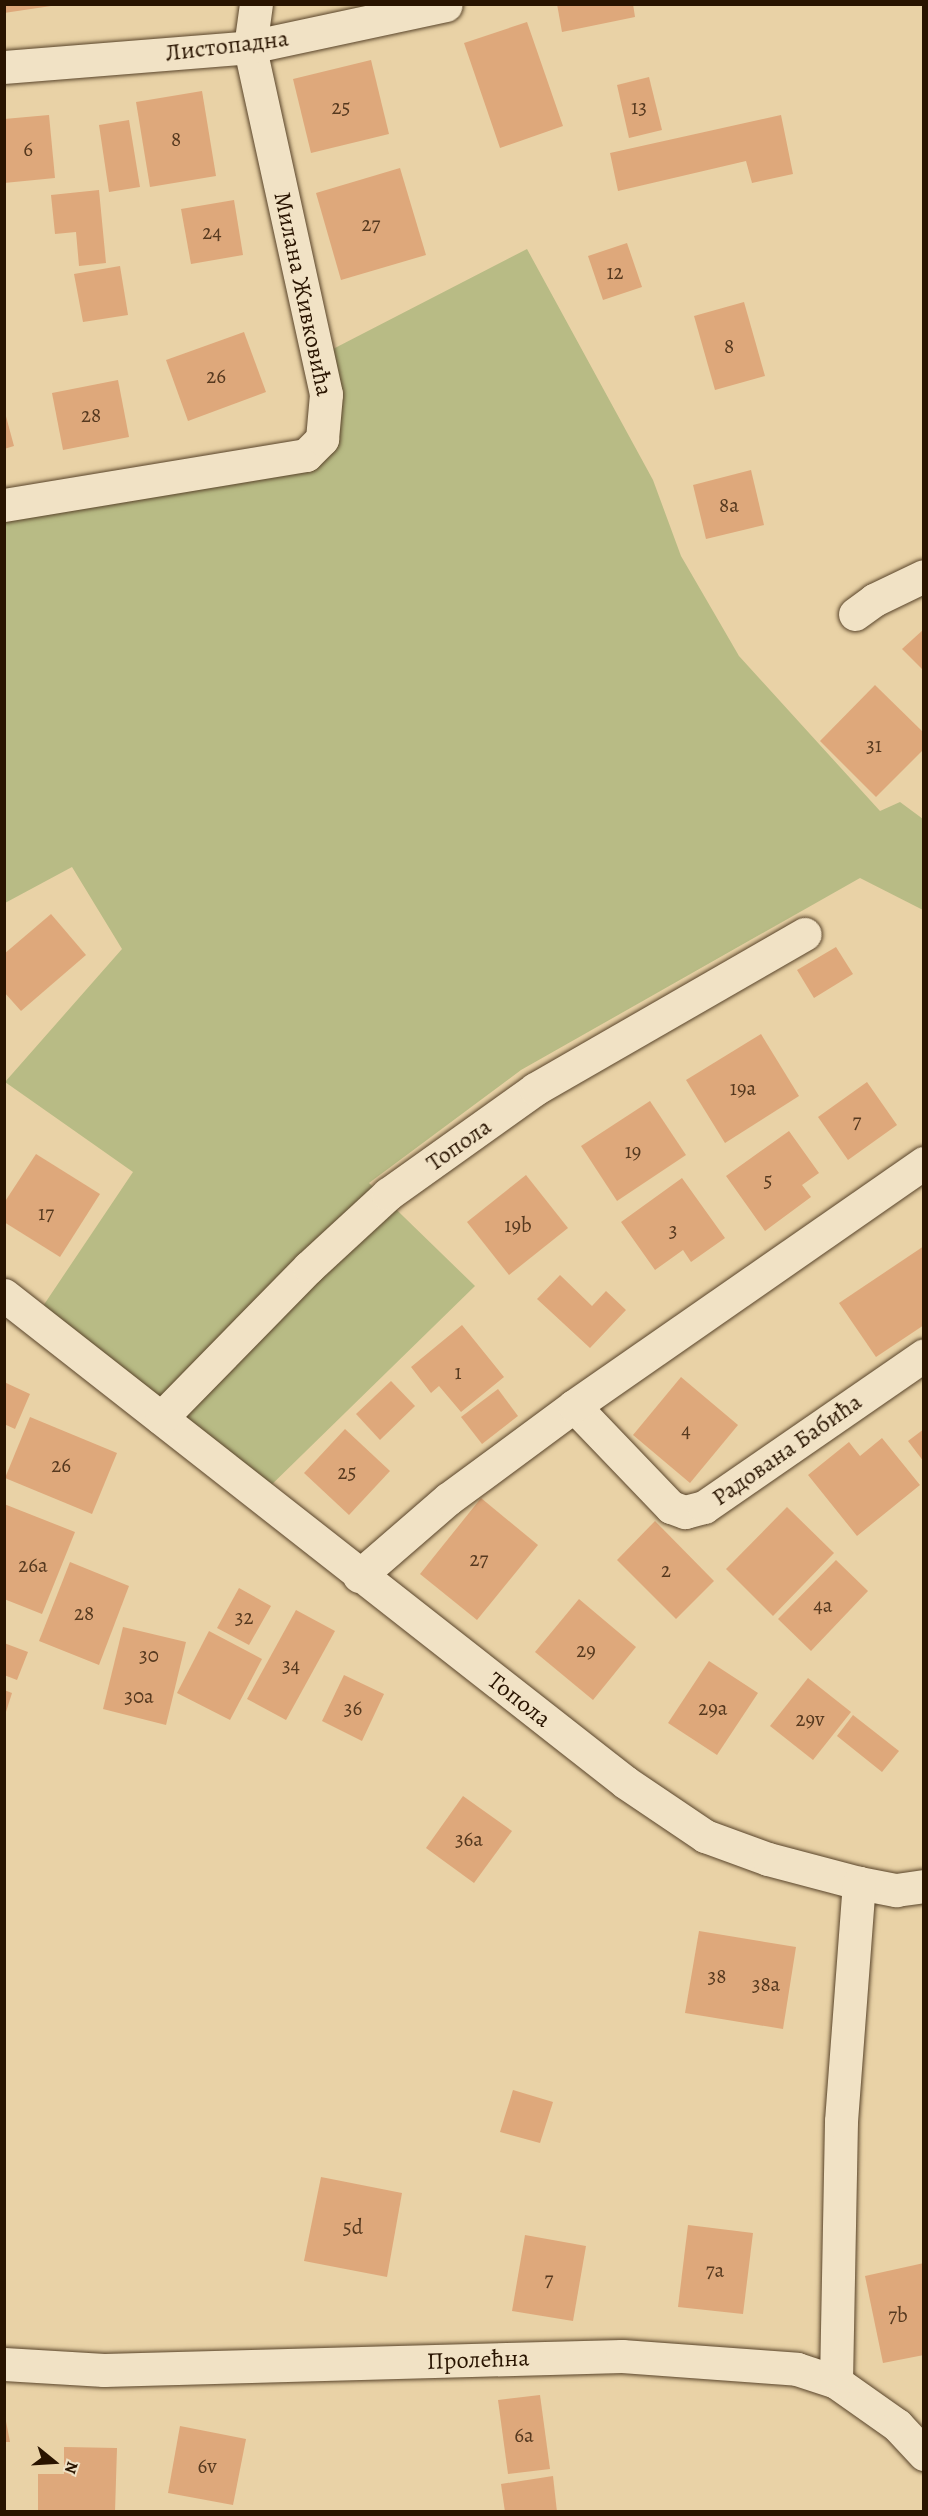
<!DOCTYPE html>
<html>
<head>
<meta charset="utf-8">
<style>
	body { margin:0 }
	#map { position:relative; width:928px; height:2516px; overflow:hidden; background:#e9d2a6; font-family:Alegreya,serif }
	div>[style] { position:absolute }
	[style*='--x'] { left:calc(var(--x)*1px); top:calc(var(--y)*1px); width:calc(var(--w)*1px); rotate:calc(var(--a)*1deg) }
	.green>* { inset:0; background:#b8bb85 }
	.building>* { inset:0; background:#dea87b }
	.roads { filter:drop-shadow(0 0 2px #59442a) drop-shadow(0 0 2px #59442a) }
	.minor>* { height:33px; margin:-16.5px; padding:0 16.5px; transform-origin:16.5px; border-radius:16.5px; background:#f1e2c5 }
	span { translate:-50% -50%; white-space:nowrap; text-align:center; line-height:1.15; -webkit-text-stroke:4.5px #f1e2c5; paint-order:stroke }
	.number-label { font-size:21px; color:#56391f }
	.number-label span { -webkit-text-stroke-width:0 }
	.street-label { font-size:24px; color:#291400 }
	.frame { position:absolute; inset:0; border:6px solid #291400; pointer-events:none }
	.north { position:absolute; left:24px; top:2432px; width:60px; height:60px; -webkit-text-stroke:4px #f1e2c5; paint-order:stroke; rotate:108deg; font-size:16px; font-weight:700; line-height:24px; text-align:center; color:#291400 }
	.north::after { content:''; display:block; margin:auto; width:21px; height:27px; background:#291400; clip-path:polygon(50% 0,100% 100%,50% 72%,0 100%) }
</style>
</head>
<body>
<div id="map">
	<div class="green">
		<i style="clip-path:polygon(527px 249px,653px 480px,681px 556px,739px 656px,880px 811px,900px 802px,923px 819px,923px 910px,860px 878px,521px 1070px,369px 1183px,475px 1286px,261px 1495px,35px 1318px,133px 1172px,5px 1082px,122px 949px,72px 867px,5px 903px,5px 509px,229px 481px,326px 426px,333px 349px)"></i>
	</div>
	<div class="building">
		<i style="clip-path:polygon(4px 4px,51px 4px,51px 6px,4px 13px)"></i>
		<i style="clip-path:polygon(557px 4px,633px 4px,635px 17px,562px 32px)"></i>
		<i style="clip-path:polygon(527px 22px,563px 126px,500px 148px,464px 43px)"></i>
		<i style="clip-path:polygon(371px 60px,389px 134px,311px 153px,293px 79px)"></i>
		<i style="clip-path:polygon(649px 77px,662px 130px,629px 138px,617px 85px)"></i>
		<i style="clip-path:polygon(202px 91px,216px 176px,150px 187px,136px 102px)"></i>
		<i style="clip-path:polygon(49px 115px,55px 178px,4px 183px,4px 119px)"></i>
		<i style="clip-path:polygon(781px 115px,793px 174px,752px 183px,746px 161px,618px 191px,610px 153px)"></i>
		<i style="clip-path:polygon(129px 120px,140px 187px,109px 192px,99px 125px)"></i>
		<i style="clip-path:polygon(400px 168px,426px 255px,341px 280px,316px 193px)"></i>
		<i style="clip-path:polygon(99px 190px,106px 263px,79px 266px,76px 232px,55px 234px,51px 195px)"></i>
		<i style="clip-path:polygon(234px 200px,243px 255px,191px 264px,181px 209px)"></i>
		<i style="clip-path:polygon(627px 243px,642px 287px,603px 300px,588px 256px)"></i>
		<i style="clip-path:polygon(120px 266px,128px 315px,83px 322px,74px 274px)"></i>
		<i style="clip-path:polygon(744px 302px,765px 376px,715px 390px,694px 316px)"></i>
		<i style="clip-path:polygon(244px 332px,266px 392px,188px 421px,166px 360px)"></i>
		<i style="clip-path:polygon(118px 380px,129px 437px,63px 450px,52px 393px)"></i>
		<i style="clip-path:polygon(4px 409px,14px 446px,4px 449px)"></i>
		<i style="clip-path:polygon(751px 470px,764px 525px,706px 539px,693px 485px)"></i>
		<i style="clip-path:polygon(924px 629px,924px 671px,902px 649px)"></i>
		<i style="clip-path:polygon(875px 685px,924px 733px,924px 749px,876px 797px,820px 741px)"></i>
		<i style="clip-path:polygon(51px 914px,86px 955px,21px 1011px,4px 992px,4px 954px)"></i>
		<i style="clip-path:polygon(836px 947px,853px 974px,814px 998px,797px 970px)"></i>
		<i style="clip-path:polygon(761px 1034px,799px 1096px,725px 1143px,686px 1080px)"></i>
		<i style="clip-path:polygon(867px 1082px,897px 1125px,848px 1160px,818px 1117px)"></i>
		<i style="clip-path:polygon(650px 1101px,686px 1155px,617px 1201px,581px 1146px)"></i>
		<i style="clip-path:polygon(789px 1131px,819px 1173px,802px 1185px,811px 1197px,765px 1231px,726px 1176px)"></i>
		<i style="clip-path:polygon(36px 1154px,100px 1194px,60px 1257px,4px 1222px,4px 1203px)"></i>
		<i style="clip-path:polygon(526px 1175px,568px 1228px,509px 1275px,467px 1222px)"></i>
		<i style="clip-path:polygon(682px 1178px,725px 1238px,691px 1262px,683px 1250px,655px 1270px,621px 1222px)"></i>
		<i style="clip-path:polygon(924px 1246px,924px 1325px,876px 1357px,839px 1303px)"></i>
		<i style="clip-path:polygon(560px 1275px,592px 1306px,606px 1291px,626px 1310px,590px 1348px,537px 1299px)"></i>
		<i style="clip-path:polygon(462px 1325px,504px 1377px,461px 1412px,439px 1386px,431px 1393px,411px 1367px)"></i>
		<i style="clip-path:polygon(681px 1377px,738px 1425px,690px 1483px,633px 1435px)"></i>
		<i style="clip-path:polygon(391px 1381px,415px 1406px,380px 1440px,356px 1414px)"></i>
		<i style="clip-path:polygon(4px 1382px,30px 1394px,15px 1429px,4px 1424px)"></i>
		<i style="clip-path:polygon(498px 1389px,518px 1416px,482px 1444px,461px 1417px)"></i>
		<i style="clip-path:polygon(30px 1417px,117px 1453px,92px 1514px,5px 1478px)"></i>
		<i style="clip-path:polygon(345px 1429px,390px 1471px,349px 1515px,304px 1473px)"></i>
		<i style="clip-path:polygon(924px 1429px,924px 1462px,908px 1441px)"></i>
		<i style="clip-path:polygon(882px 1438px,920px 1485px,857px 1536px,808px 1475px,849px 1442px,860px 1456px)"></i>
		<i style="clip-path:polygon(481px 1498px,538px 1545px,477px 1620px,420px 1574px)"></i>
		<i style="clip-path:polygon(4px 1504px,75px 1532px,42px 1614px,4px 1599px)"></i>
		<i style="clip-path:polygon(787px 1507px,834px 1553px,773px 1616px,726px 1569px)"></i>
		<i style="clip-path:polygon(655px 1521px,714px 1581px,676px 1619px,617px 1560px)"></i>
		<i style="clip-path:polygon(836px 1560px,868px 1591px,811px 1651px,778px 1619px)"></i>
		<i style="clip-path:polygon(70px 1562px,129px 1586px,99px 1665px,39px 1641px)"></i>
		<i style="clip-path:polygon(239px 1588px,271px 1606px,249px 1645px,217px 1628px)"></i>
		<i style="clip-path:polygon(579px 1599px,636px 1647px,593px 1700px,535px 1652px)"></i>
		<i style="clip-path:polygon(296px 1610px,335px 1631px,286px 1720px,247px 1699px)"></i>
		<i style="clip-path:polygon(123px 1627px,186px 1642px,166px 1725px,103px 1709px)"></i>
		<i style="clip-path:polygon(209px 1631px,262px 1659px,230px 1720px,177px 1693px)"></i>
		<i style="clip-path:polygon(4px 1643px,28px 1652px,17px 1680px,4px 1675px)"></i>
		<i style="clip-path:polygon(709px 1661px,758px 1693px,717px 1755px,668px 1723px)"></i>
		<i style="clip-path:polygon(344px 1675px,384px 1694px,362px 1741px,322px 1721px)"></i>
		<i style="clip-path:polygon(808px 1678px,851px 1712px,813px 1760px,770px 1726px)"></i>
		<i style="clip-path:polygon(4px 1690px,12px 1693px,5px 1715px,4px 1715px)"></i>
		<i style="clip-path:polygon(853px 1715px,899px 1751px,882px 1772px,837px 1736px)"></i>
		<i style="clip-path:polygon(463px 1796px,512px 1831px,474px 1883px,426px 1848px)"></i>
		<i style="clip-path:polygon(699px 1931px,796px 1947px,783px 2029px,685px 2013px)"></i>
		<i style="clip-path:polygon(513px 2090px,553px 2102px,540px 2143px,500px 2132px)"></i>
		<i style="clip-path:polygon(321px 2177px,402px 2193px,387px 2277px,304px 2261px)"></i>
		<i style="clip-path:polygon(688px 2225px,753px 2233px,743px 2314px,678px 2307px)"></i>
		<i style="clip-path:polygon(525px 2235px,586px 2246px,573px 2321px,512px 2311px)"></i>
		<i style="clip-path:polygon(924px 2263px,924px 2355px,883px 2363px,865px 2276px)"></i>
		<i style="clip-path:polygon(540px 2395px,550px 2469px,508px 2474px,498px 2400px)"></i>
		<i style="clip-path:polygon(4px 2411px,10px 2442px,4px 2442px)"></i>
		<i style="clip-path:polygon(180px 2426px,246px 2439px,233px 2505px,168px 2493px)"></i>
		<i style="clip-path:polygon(64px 2447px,117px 2448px,115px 2512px,38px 2512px,38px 2474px,64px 2474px)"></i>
		<i style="clip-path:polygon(553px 2476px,557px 2512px,505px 2512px,501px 2484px)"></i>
	</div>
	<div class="roads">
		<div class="minor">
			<i style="--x:4;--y:67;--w:247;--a:-4.6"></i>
			<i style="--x:250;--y:47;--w:200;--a:-12.1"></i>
			<i style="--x:4;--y:505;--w:306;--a:-9.4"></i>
			<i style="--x:306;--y:455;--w:23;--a:-45"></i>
			<i style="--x:322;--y:439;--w:45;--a:-84.9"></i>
			<i style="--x:326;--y:394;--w:355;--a:-102.4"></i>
			<i style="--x:250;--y:47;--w:43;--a:-82.1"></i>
			<i style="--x:855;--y:614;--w:24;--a:-36"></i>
			<i style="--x:874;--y:600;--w:55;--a:-25.6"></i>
			<i style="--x:4;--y:1295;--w:789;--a:38.1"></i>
			<i style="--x:625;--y:1782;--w:97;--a:34"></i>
			<i style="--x:705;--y:1836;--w:67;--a:20.1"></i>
			<i style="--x:768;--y:1859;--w:94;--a:14.8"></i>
			<i style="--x:859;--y:1883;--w:38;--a:11"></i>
			<i style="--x:896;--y:1890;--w:28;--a:-8"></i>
			<i style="--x:574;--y:1406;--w:140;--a:46.2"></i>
			<i style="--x:671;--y:1507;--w:15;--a:20"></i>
			<i style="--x:685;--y:1512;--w:20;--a:-15"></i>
			<i style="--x:704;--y:1507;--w:267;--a:-34.6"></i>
			<i style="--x:161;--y:1418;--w:211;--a:-45.6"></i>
			<i style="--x:309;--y:1267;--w:108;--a:-42.7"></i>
			<i style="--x:388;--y:1194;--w:181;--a:-35.5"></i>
			<i style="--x:535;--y:1089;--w:311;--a:-29.9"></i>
			<i style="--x:359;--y:1576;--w:118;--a:-40.9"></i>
			<i style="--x:448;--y:1499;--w:157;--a:-36.4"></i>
			<i style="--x:574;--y:1406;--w:426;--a:-34.8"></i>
			<i style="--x:4;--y:2364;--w:100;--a:3.4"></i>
			<i style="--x:104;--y:2370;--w:518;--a:-1.55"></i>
			<i style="--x:622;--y:2356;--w:175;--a:4.2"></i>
			<i style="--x:797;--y:2369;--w:41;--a:18.4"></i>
			<i style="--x:836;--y:2382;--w:75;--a:35.2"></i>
			<i style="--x:897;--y:2425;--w:40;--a:47"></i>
			<i style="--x:836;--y:2382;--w:261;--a:-88.9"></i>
			<i style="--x:841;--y:2121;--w:239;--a:-85.7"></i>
		</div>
	</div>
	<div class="number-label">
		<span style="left:341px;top:107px">25</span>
		<span style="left:639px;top:107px">13</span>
		<span style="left:176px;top:139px">8</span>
		<span style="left:28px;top:149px">6</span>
		<span style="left:371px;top:224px">27</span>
		<span style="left:212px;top:232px">24</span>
		<span style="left:615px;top:272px">12</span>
		<span style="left:729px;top:346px">8</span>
		<span style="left:216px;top:376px">26</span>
		<span style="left:91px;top:415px">28</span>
		<span style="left:729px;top:505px">8a</span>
		<span style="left:874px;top:745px">31</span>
		<span style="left:743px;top:1088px">19a</span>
		<span style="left:857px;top:1121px">7</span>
		<span style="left:633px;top:1151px">19</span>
		<span style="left:768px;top:1180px">5</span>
		<span style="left:46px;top:1213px">17</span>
		<span style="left:518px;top:1225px">19b</span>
		<span style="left:673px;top:1230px">3</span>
		<span style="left:458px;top:1372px">1</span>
		<span style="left:686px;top:1430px">4</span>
		<span style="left:61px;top:1465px">26</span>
		<span style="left:347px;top:1472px">25</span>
		<span style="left:479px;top:1559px">27</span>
		<span style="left:33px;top:1565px">26a</span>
		<span style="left:666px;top:1570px">2</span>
		<span style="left:823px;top:1605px">4a</span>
		<span style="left:84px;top:1613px">28</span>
		<span style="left:244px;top:1617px">32</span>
		<span style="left:586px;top:1650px">29</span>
		<span style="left:149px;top:1655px">30</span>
		<span style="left:291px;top:1665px">34</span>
		<span style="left:139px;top:1696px">30a</span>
		<span style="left:353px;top:1708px">36</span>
		<span style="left:713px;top:1708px">29a</span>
		<span style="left:810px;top:1719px">29v</span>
		<span style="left:469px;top:1839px">36a</span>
		<span style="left:717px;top:1976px">38</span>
		<span style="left:766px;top:1984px">38a</span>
		<span style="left:353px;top:2227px">5d</span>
		<span style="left:715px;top:2270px">7a</span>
		<span style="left:549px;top:2279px">7</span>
		<span style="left:898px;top:2315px">7b</span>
		<span style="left:524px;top:2435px">6a</span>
		<span style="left:207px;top:2466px">6v</span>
	</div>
	<div class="street-label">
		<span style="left:227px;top:46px;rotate:-7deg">Листопадна</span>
		<span style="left:303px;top:294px;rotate:78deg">Милана Живковића</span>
		<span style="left:459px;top:1145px;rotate:-35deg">Топола</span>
		<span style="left:787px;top:1450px;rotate:-35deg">Радована Бабића</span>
		<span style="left:519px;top:1700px;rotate:38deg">Топола</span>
		<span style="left:478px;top:2360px;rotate:-2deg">Пролећна</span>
	</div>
	<div class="frame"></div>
	<div class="north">N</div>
</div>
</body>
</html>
